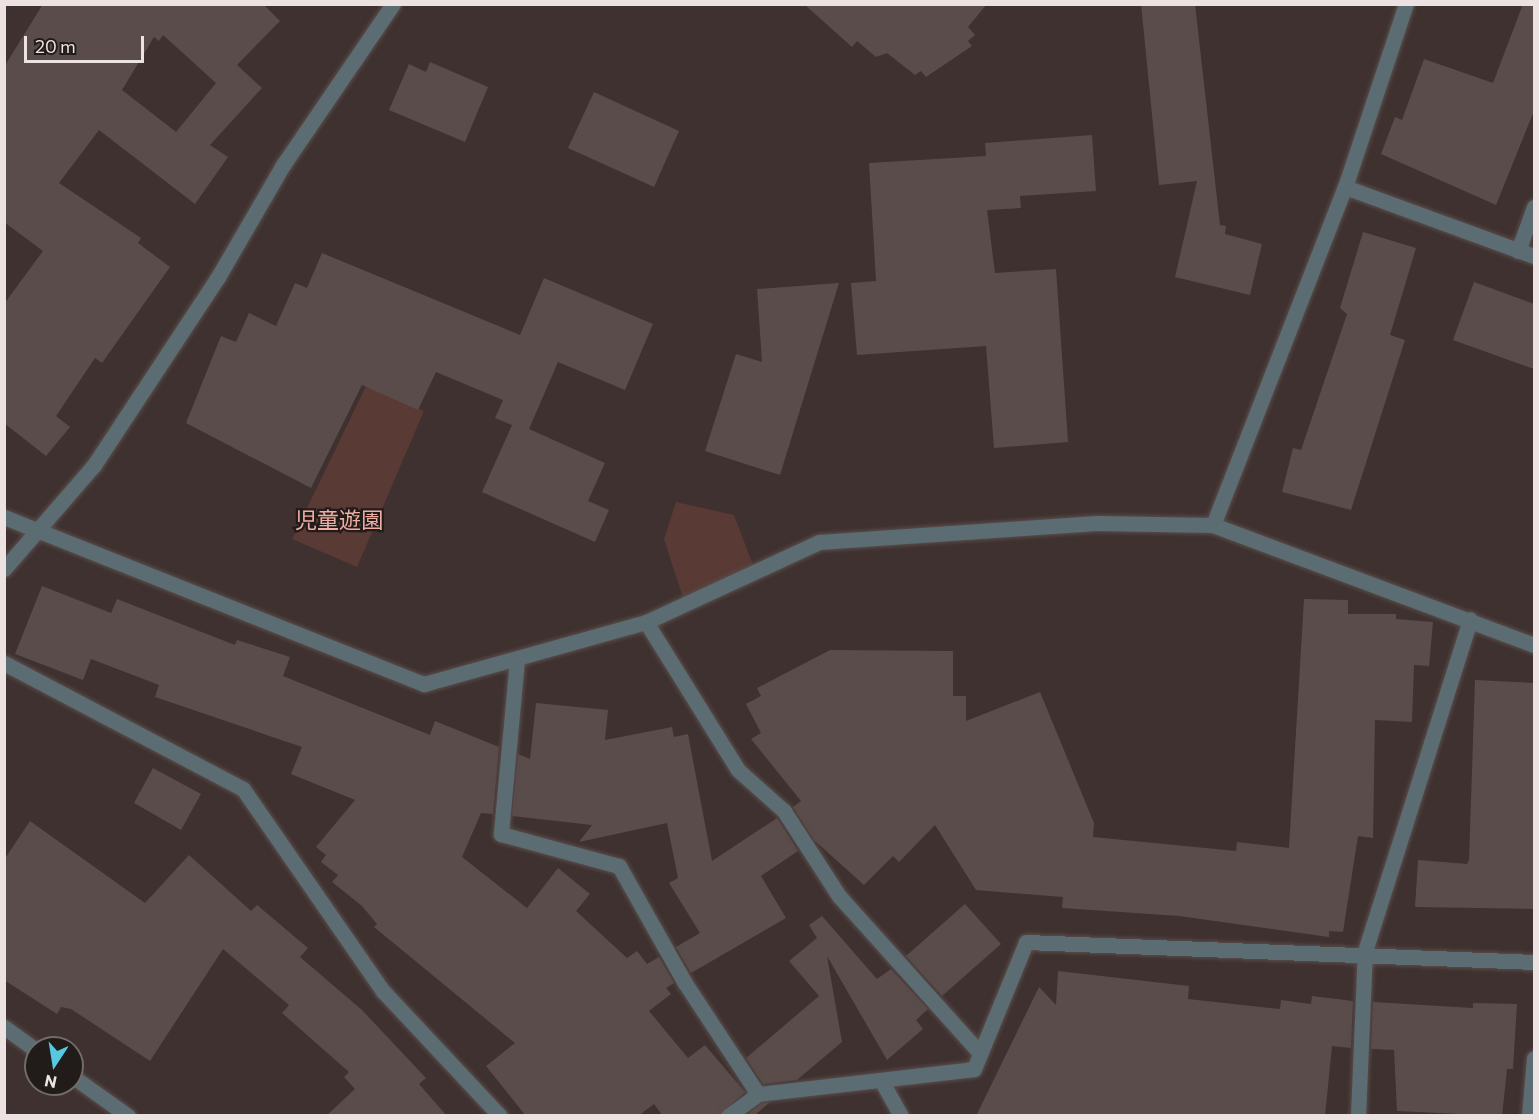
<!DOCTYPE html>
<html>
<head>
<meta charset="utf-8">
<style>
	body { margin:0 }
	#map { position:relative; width:1539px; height:1120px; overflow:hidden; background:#3e312f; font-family:Commissioner,"Noto Sans JP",sans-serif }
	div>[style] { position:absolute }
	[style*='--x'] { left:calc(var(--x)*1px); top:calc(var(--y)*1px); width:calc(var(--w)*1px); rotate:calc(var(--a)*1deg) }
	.green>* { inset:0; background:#593a35 }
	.building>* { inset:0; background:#5a4c4a }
	.roads { filter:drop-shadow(0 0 2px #5a4d4b) drop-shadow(0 0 2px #5a4d4b) }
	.minor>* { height:15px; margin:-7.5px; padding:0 7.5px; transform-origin:7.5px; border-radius:7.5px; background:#5b6d72 }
	.tertiary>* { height:15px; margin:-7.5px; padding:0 7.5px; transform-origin:7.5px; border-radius:7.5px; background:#5b6d72 }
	span { translate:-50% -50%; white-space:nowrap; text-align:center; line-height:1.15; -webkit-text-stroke:4.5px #211b1a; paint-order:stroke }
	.park-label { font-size:22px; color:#f0ada3 }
	.frame { position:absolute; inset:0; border:6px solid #ebe2e1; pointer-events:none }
	.north { position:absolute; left:24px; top:1036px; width:60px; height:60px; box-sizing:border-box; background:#211b1a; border:2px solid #726b6a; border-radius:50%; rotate:192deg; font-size:16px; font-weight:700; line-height:24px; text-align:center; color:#ebe2e1 }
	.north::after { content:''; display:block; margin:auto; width:21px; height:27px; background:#56c9e1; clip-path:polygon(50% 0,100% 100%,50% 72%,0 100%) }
	.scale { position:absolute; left:24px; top:36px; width:120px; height:27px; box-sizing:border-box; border:3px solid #ebe2e1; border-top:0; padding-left:8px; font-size:18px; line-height:21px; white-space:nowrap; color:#ebe2e1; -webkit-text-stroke:4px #211b1a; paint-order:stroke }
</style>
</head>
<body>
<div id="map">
	<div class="green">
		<i style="clip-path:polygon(367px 384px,424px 411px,357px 567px,292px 539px)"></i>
		<i style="clip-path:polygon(676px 502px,734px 515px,753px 565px,683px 598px,664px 539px)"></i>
	</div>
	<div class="building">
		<i style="clip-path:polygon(evenodd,43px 4px,263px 4px,280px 21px,237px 65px,262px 88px,210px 145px,228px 157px,195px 204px,99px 130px,59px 183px,141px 238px,138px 243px,170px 267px,102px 363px,95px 358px,56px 416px,70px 427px,46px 456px,4px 423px,4px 304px,43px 251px,4px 222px,4px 67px,43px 4px,163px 35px,216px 83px,176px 132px,122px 90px,154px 37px,159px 41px,163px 35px)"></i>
		<i style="clip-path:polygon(804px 4px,987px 4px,968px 27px,975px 35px,968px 41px,972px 46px,926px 77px,921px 71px,915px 75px,887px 53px,876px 57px,857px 41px,852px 47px)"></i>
		<i style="clip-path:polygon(1141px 4px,1195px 4px,1220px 225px,1226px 226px,1225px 234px,1262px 244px,1250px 295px,1175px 277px,1197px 181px,1159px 185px)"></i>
		<i style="clip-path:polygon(1523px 4px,1534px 4px,1534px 111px,1496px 205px,1381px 154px,1395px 117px,1402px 120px,1424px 59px,1493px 83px)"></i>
		<i style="clip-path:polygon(430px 62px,488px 87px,465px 142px,389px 110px,409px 64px,426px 72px)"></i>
		<i style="clip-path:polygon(594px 92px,679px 131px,654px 187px,568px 148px)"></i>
		<i style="clip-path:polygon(1092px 135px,1096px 191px,1020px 196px,1021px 208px,987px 210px,995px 273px,1056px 269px,1068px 442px,994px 448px,986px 346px,857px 355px,851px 283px,876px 281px,869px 163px,986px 156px,985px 143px)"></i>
		<i style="clip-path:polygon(1363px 232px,1416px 248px,1390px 335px,1405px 340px,1351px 510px,1282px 492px,1293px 448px,1301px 450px,1347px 314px,1340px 308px)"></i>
		<i style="clip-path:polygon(322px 253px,520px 335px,544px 278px,653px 324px,625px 390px,558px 362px,529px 429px,605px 463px,588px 501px,609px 510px,595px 542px,482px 492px,512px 425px,495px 418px,503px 400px,436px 372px,418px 410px,362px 385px,311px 488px,186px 423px,221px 336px,236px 342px,249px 313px,276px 326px,295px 283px,307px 288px)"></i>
		<i style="clip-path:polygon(1474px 282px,1534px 304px,1534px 369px,1453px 340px)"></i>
		<i style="clip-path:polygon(839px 283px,780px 475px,705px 451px,736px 354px,762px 362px,757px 289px)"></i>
		<i style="clip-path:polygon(42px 586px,111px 613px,117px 599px,235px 645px,237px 640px,290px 657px,283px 676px,430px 735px,435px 721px,499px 747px,493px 814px,481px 813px,462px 857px,527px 908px,558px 868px,590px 894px,576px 911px,627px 958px,637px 951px,647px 964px,659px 957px,674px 983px,666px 988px,671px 994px,649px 1011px,688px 1058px,705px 1045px,745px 1092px,718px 1116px,663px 1116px,654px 1104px,638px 1116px,526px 1116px,486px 1066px,515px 1043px,374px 927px,377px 924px,362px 906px,332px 882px,338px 875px,321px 862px,326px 855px,316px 847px,355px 800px,291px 774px,302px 747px,155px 697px,159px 685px,91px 659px,83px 680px,15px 654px)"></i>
		<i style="clip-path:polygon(1304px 599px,1348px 600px,1348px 614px,1396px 614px,1396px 619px,1433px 622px,1429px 666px,1414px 665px,1412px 722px,1375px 720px,1373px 838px,1358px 836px,1343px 932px,1329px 931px,1329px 937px,1179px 916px,1062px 908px,1063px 897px,976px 890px,935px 825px,899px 862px,893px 856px,864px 885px,814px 840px,793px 807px,801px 801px,751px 739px,761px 733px,746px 704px,761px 696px,757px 688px,830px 650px,953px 651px,953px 696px,966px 696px,966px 721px,1040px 692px,1094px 823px,1093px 837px,1236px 851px,1237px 842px,1289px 848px)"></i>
		<i style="clip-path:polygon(1475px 680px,1534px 683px,1534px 909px,1415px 907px,1418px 860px,1467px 864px,1469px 860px)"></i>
		<i style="clip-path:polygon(536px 703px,608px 710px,605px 740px,672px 727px,674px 737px,688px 734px,712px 861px,777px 818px,798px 851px,761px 876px,786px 918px,691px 973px,676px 947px,700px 933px,669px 883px,678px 878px,667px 823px,579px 842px,592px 825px,512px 816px,518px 754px,530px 759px)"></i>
		<i style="clip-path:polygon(153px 768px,201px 794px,181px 830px,134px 803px)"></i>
		<i style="clip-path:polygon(30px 821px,145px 903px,189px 855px,251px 911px,257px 905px,308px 948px,300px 957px,362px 1010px,426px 1078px,419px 1084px,447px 1116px,326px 1116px,355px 1089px,344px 1077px,349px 1072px,282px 1013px,289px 1005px,223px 949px,150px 1061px,71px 1009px,61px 1007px,57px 1014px,4px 980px,4px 860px)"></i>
		<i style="clip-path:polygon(965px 904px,1001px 944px,942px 996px,906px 956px)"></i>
		<i style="clip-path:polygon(822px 916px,877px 979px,891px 969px,928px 1009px,916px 1020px,923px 1029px,887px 1060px,827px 956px,842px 1042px,797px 1080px,763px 1084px,746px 1058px,819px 996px,789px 961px,817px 938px,809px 925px)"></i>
		<i style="clip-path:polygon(1058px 971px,1189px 986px,1188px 999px,1280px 1009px,1281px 1000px,1311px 1004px,1312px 996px,1353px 1001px,1351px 1048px,1332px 1046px,1325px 1116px,976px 1116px,1039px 987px,1056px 1005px)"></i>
		<i style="clip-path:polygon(1373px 1002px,1473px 1008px,1473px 1003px,1517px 1004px,1513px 1069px,1507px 1069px,1502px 1116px,1397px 1111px,1394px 1050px,1371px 1049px)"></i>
		<i style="clip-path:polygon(770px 1102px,754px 1116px,745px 1116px,762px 1103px)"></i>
	</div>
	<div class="roads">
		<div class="minor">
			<i style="--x:1345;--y:187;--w:201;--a:20.1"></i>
			<i style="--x:1518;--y:251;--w:47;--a:-70"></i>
			<i style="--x:4;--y:517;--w:452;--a:21.7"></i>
			<i style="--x:424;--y:684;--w:230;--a:-15.6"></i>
			<i style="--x:646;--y:622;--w:191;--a:-24.8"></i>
			<i style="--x:819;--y:542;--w:278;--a:-3.9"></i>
			<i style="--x:1096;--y:523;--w:117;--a:1"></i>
			<i style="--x:1213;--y:525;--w:343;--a:20.5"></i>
			<i style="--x:1213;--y:525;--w:363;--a:-68.7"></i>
			<i style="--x:1345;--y:187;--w:193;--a:-71.6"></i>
			<i style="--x:646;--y:622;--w:174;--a:58.1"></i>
			<i style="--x:738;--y:770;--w:62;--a:41.7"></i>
			<i style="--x:784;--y:811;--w:101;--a:57.1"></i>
			<i style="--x:839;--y:896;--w:211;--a:48.1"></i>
			<i style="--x:517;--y:660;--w:175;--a:95.3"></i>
			<i style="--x:501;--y:834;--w:122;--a:15.2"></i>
			<i style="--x:619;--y:866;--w:134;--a:60.6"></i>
			<i style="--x:685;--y:983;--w:133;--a:56.7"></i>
			<i style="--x:4;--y:663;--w:270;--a:27.8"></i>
			<i style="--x:243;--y:789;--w:246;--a:55.3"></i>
			<i style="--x:383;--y:991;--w:171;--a:46.9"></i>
			<i style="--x:881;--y:1080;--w:41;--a:60.9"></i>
			<i style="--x:728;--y:1116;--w:37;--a:-36"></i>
			<i style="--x:758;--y:1094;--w:217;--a:-6.6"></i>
			<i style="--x:974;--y:1069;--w:137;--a:-67.7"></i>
			<i style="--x:1026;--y:942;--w:508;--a:2.25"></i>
			<i style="--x:1358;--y:1116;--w:165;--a:-87.6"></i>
			<i style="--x:1365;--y:951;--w:348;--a:-72.4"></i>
			<i style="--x:1529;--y:1116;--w:58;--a:-85.1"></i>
		</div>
		<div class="tertiary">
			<i style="--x:4;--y:569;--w:138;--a:-49.1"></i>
			<i style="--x:94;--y:465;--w:225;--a:-56.6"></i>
			<i style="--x:218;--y:277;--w:129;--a:-59.9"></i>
			<i style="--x:283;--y:165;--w:195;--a:-55.7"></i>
			<i style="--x:4;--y:1027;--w:39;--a:36"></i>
			<i style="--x:72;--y:1076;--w:69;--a:35.5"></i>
		</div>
	</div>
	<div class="park-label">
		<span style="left:339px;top:520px">児童遊園</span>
	</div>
	<div class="frame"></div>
	<div class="north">N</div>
	<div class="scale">20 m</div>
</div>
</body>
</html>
